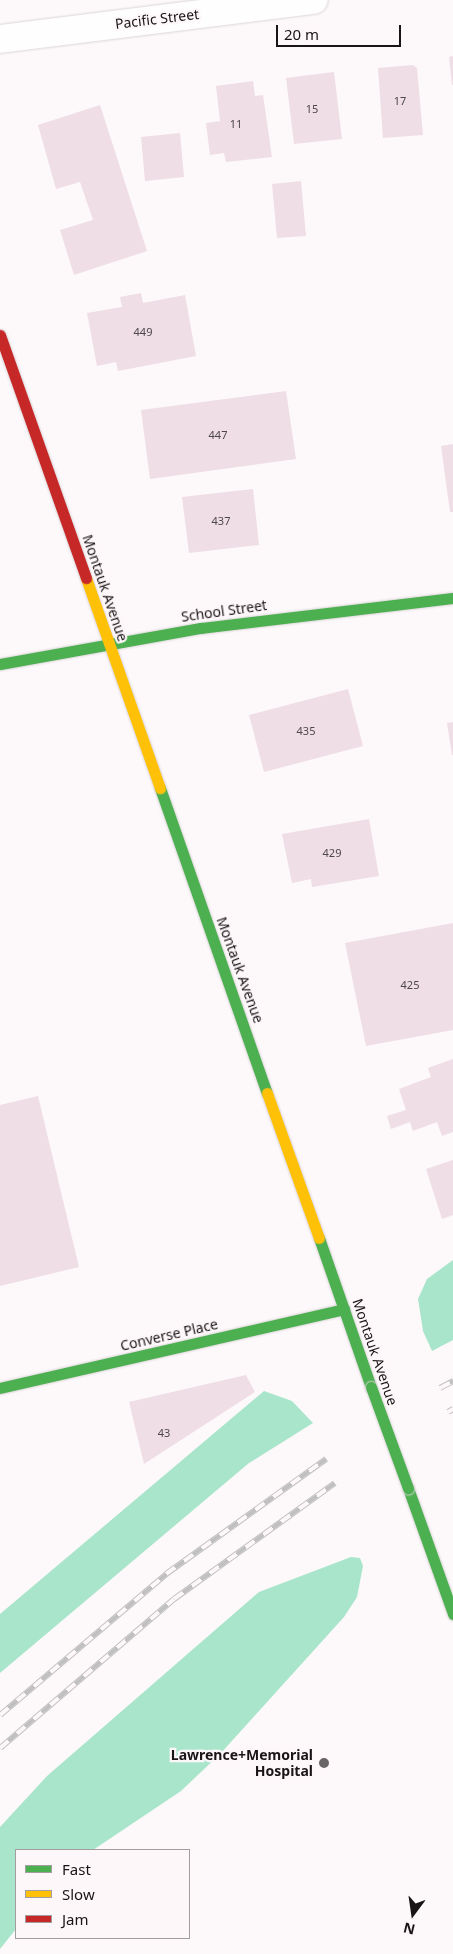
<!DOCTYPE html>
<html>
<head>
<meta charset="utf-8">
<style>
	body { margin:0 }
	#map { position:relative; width:453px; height:1954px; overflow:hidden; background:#fdf8fa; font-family:"Noto Sans",sans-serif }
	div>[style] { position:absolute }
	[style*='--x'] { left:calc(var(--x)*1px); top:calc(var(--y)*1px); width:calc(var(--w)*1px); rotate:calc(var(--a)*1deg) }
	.forest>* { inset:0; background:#a8e5cb }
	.building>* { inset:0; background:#efdee6 }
	.roads { filter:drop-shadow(0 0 1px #dad6d8) drop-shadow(0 0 1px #dad6d8) }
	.street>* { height:28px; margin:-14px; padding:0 14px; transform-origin:14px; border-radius:14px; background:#fffefe }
	.fast>* { height:11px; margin:-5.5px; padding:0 5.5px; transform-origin:5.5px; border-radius:5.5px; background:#4caf50 }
	.slow>* { height:11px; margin:-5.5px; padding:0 5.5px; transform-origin:5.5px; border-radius:5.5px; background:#ffc107 }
	.jam>* { height:11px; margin:-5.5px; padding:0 5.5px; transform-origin:5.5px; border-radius:5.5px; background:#c62828 }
	.rail>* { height:5.5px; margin-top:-2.75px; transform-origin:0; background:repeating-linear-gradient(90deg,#fef7fa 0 11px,#c1c0c0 0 22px); box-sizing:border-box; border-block:1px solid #c1c0c0 }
	.bridges { filter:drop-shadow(0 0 1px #dad6d8) drop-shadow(0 0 1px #dad6d8) }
	.fast-bridge>* { height:11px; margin:-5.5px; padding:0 5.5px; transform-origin:5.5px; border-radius:5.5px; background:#4caf50 }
	.dots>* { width:14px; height:14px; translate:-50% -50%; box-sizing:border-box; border:2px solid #fef7fa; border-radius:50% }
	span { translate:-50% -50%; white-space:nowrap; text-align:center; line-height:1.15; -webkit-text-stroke:4.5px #fef7fa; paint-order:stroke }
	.number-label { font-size:11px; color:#4e474b }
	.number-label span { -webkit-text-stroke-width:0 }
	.street-label { font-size:14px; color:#191517 }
	.poi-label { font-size:14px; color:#191517; font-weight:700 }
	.right { translate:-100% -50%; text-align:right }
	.legend { position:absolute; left:15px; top:1849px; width:175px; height:90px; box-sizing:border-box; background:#fef7fa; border:1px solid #a29d9f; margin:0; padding:6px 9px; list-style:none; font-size:15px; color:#191517 }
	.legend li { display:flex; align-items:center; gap:10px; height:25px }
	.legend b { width:25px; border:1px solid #a29d9f }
	.north { position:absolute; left:388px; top:1889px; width:50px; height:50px; -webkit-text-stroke:4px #fef7fa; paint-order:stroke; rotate:194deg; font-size:14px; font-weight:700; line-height:20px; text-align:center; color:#191517 }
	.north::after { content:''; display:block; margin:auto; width:18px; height:22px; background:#191517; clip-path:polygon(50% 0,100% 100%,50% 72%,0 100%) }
	.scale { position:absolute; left:276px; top:25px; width:125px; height:22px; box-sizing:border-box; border:2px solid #191517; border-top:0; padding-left:6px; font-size:15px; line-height:18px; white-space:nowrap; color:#191517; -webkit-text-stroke:4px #fef7fa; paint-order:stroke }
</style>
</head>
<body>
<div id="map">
	<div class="forest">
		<i style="clip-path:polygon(453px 1260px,453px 1340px,432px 1351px,423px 1331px,418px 1299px,427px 1279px)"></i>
		<i style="clip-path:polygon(264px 1391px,292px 1401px,313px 1423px,249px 1463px,0 1673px,0 1614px)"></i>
		<i style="clip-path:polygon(351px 1557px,360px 1558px,363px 1566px,357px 1597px,344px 1617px,221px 1753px,181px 1791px,93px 1850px,16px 1850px,16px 1929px,0 1949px,0 1827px,47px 1776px,259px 1592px)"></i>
	</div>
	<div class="building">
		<i style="clip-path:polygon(453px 56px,453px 85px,452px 85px,449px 57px)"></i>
		<i style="clip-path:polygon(413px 65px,417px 68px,423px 135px,383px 138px,378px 68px)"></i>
		<i style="clip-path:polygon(334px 72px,342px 139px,294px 144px,286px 78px)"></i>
		<i style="clip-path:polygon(253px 81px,255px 96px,263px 95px,272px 157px,226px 162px,224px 153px,210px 155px,206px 123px,220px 121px,216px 86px)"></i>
		<i style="clip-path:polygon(100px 105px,147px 251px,74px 275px,60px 230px,93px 220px,80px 182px,56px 189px,38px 125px)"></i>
		<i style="clip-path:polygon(180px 133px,184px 177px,145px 181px,141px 137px)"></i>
		<i style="clip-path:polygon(301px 181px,306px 236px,277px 238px,272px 184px)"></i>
		<i style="clip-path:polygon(141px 293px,143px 303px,185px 295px,196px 356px,118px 371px,116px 362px,97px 366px,87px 313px,122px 307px,120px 297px)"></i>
		<i style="clip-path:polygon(286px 391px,296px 459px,150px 479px,141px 410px)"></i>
		<i style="clip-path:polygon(453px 444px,453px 512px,450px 512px,441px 446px)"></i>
		<i style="clip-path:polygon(253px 489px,259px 545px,189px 553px,182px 497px)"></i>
		<i style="clip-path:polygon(348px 689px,363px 746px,264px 772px,249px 715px)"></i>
		<i style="clip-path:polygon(453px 722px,453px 755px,452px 755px,447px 723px)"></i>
		<i style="clip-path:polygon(369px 819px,379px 876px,312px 887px,311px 879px,292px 883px,282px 834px)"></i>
		<i style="clip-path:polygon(453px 923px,453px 1030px,366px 1046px,345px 943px)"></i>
		<i style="clip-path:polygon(453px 1059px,453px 1132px,442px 1136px,437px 1122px,413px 1131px,410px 1122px,391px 1129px,387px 1116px,406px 1110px,399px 1089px,431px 1077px,428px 1068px)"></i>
		<i style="clip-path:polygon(38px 1096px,79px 1267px,0 1286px,0 1105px)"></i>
		<i style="clip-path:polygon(453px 1160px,453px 1215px,442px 1219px,426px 1169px)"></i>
		<i style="clip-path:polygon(246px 1375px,255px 1392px,144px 1464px,129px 1402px)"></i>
	</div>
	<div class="roads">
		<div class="street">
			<i style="--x:0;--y:39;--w:316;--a:-7.1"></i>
		</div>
		<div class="fast">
			<i style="--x:0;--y:664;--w:204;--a:-10.2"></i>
			<i style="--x:201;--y:628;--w:254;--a:-6.8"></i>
			<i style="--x:160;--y:788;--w:323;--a:70.7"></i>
			<i style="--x:319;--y:1238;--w:158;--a:70.8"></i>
			<i style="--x:0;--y:1388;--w:353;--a:-12.9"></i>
			<i style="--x:408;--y:1488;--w:134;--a:70.3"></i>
		</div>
		<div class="slow">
			<i style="--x:86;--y:578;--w:223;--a:70.6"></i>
			<i style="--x:267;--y:1093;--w:154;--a:70.3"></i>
		</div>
		<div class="jam">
			<i style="--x:0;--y:335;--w:258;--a:70.5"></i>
		</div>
	</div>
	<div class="rail">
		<i style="--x:440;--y:1388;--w:15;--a:-28"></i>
		<i style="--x:448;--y:1412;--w:6;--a:-31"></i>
		<i style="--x:0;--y:1715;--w:218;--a:-40.3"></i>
		<i style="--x:166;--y:1574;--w:197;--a:-35.7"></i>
		<i style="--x:0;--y:1748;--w:229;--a:-40.6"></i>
		<i style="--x:174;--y:1599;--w:198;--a:-35.8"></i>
	</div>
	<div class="bridges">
		<div class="fast-bridge">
			<i style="--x:371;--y:1387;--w:108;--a:69.9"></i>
		</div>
	</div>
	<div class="dots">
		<i style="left:324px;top:1763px;background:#696466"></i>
	</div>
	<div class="number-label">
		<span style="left:400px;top:101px">17</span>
		<span style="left:312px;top:109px">15</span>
		<span style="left:236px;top:124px">11</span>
		<span style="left:143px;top:332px">449</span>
		<span style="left:218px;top:435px">447</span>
		<span style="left:221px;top:521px">437</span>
		<span style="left:306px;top:731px">435</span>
		<span style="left:332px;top:853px">429</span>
		<span style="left:410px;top:985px">425</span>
		<span style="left:164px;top:1433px">43</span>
	</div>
	<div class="street-label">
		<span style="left:157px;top:19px;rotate:-7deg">Pacific Street</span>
		<span style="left:105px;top:588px;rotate:71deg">Montauk Avenue</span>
		<span style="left:224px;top:611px;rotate:-8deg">School Street</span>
		<span style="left:240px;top:970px;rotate:70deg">Montauk Avenue</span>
		<span style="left:169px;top:1335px;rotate:-13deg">Converse Place</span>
		<span style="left:375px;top:1352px;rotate:71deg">Montauk Avenue</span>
	</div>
	<div class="poi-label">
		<span class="right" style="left:313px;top:1763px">Lawrence+Memorial<br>Hospital</span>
	</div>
	<ul class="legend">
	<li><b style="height:6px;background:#4caf50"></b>Fast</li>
	<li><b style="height:6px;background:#ffc107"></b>Slow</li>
	<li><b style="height:6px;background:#c62828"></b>Jam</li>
	</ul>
	<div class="north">N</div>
	<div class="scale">20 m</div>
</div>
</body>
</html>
